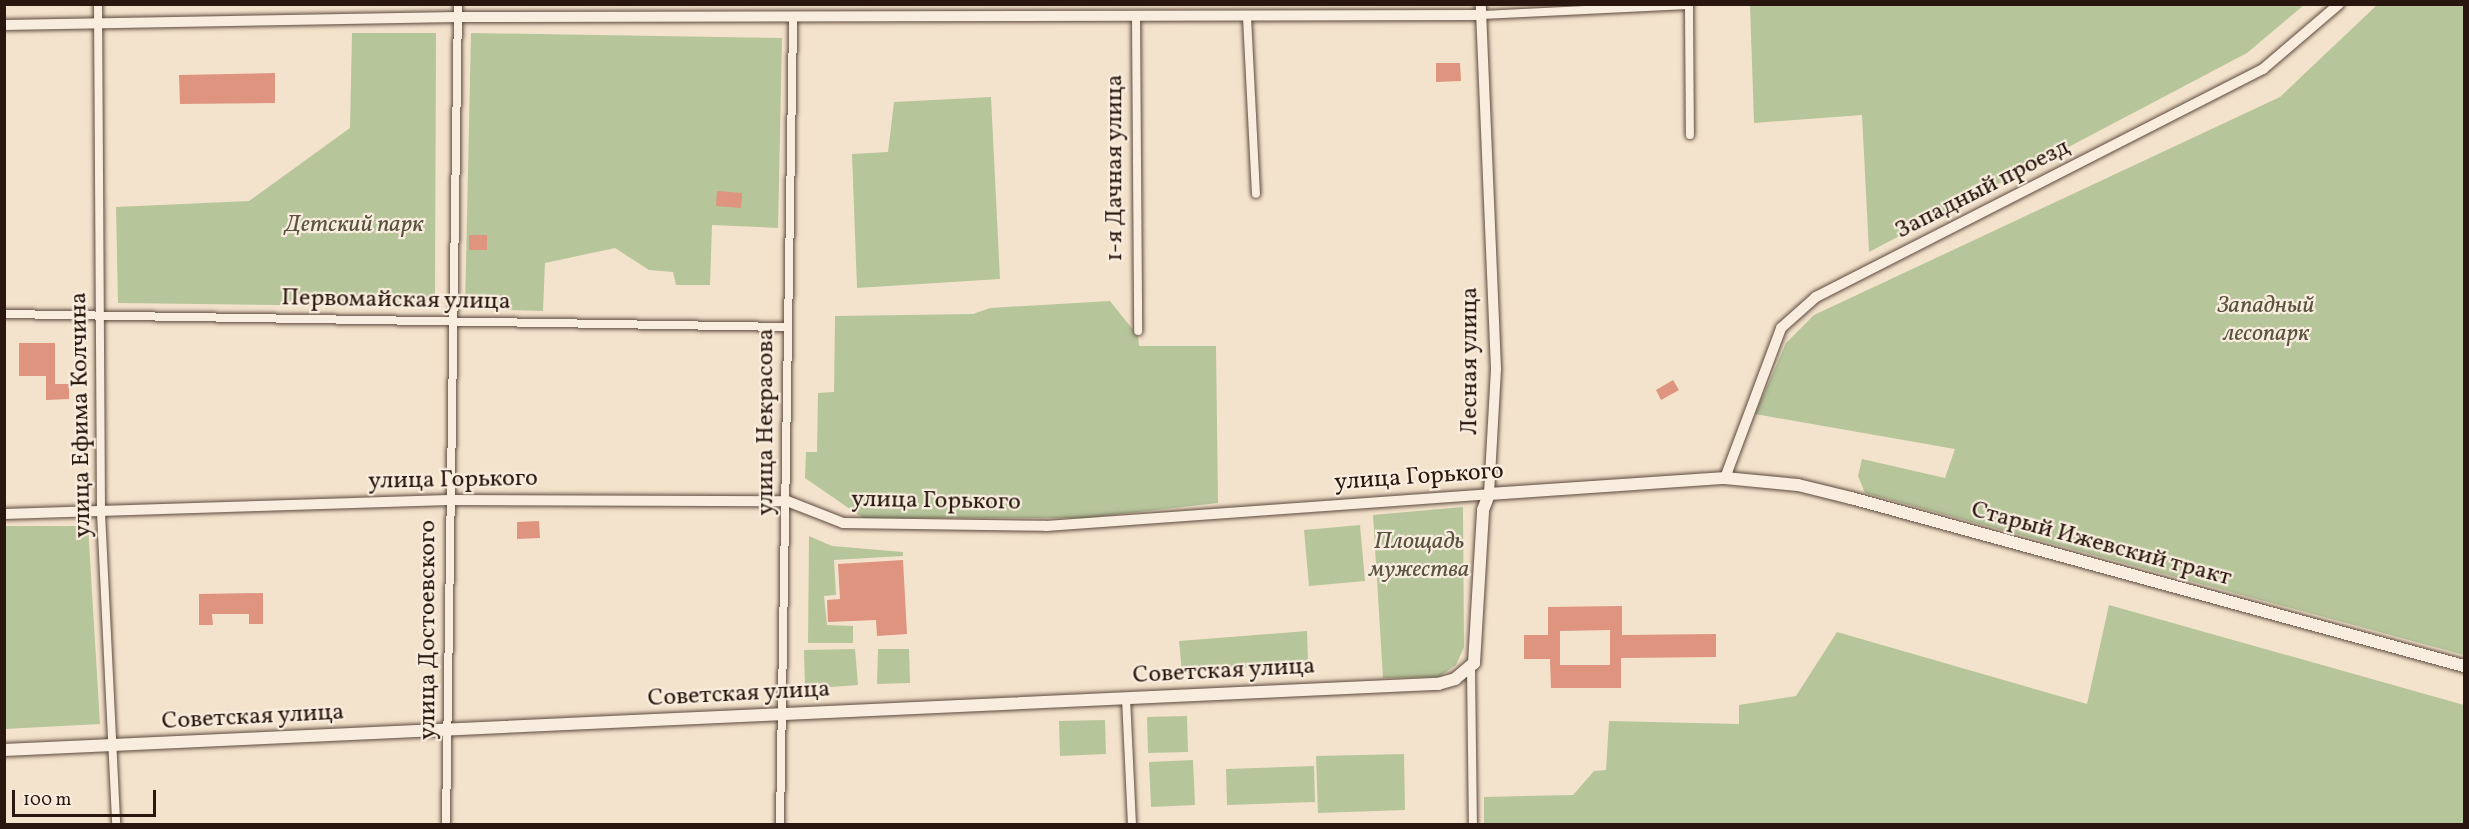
<!DOCTYPE html>
<html>
<head>
<meta charset="utf-8">
<style>
	body { margin:0 }
	#map { position:relative; width:2469px; height:829px; overflow:hidden; background:#f4e3cc; font-family:Vollkorn,serif }
	div>[style] { position:absolute }
	[style*='--x'] { left:calc(var(--x)*1px); top:calc(var(--y)*1px); width:calc(var(--w)*1px); rotate:calc(var(--a)*1deg) }
	.green>* { inset:0; background:#b7c59b }
	.building>* { inset:0; background:#de947e }
	.roads { filter:drop-shadow(0 0 2px #5c493e) drop-shadow(0 0 2px #5c493e) }
	.minor>* { height:8px; margin:-4px; padding:0 4px; transform-origin:4px; border-radius:4px; background:#f8edde }
	.tertiary>* { height:10px; margin:-5px; padding:0 5px; transform-origin:5px; border-radius:5px; background:#f8edde }
	.secondary>* { height:12px; margin:-6px; padding:0 6px; transform-origin:6px; border-radius:6px; background:#f8edde }
	span { translate:-50% -50%; white-space:nowrap; text-align:center; line-height:1.15; -webkit-text-stroke:4.5px #f8edde; paint-order:stroke }
	.street-label { font-size:24px; color:#29160e }
	.park-label { font-size:24px; color:#5b533f; font-style:italic }
	.frame { position:absolute; inset:0; border:6px solid #29160e; pointer-events:none }
	.scale { position:absolute; left:12px; top:790px; width:144px; height:27px; box-sizing:border-box; border:3px solid #29160e; border-top:0; padding-left:8px; font-size:18px; line-height:21px; white-space:nowrap; color:#29160e; -webkit-text-stroke:4px #f8edde; paint-order:stroke }
</style>
</head>
<body>
<div id="map">
	<div class="green">
		<i style="clip-path:polygon(1750px 5px,1750px 4px,2304px 5px,2247px 53px,1869px 252px,1862px 115px,1754px 123px)"></i>
		<i style="clip-path:polygon(2377px 5px,2464px 5px,2464px 655px,1865px 493px,1858px 476px,1862px 459px,1945px 478px,1955px 449px,1755px 414px,1786px 343px,1814px 315px,2280px 97px)"></i>
		<i style="clip-path:polygon(352px 33px,436px 33px,435px 307px,118px 303px,116px 207px,249px 201px,350px 128px)"></i>
		<i style="clip-path:polygon(471px 33px,782px 38px,778px 228px,712px 225px,710px 285px,676px 285px,673px 272px,649px 270px,615px 248px,545px 263px,543px 311px,465px 309px)"></i>
		<i style="clip-path:polygon(991px 97px,1000px 279px,857px 288px,852px 154px,888px 152px,894px 102px)"></i>
		<i style="clip-path:polygon(1110px 301px,1138px 336px,1139px 346px,1216px 346px,1218px 503px,1085px 518px,863px 518px,805px 478px,806px 452px,817px 452px,818px 393px,834px 392px,835px 316px,973px 314px,990px 308px)"></i>
		<i style="clip-path:polygon(1463px 507px,1464px 647px,1456px 665px,1439px 677px,1383px 678px,1373px 515px)"></i>
		<i style="clip-path:polygon(1360px 525px,1365px 581px,1309px 586px,1304px 530px)"></i>
		<i style="clip-path:polygon(5px 526px,88px 526px,100px 724px,5px 729px)"></i>
		<i style="clip-path:polygon(809px 536px,832px 546px,903px 552px,903px 556px,834px 560px,836px 595px,824px 596px,827px 625px,853px 626px,853px 643px,808px 643px)"></i>
		<i style="clip-path:polygon(2109px 605px,2464px 705px,2464px 824px,1484px 824px,1484px 797px,1573px 795px,1594px 771px,1606px 770px,1609px 721px,1739px 724px,1739px 705px,1796px 696px,1837px 632px,2087px 704px)"></i>
		<i style="clip-path:polygon(1307px 631px,1308px 663px,1182px 673px,1179px 641px)"></i>
		<i style="clip-path:polygon(855px 649px,858px 685px,805px 689px,804px 650px)"></i>
		<i style="clip-path:polygon(878px 649px,909px 649px,910px 683px,877px 684px)"></i>
		<i style="clip-path:polygon(1187px 716px,1188px 752px,1148px 753px,1147px 717px)"></i>
		<i style="clip-path:polygon(1105px 720px,1106px 754px,1060px 756px,1059px 721px)"></i>
		<i style="clip-path:polygon(1404px 754px,1405px 810px,1318px 813px,1316px 756px)"></i>
		<i style="clip-path:polygon(1193px 760px,1195px 805px,1151px 807px,1149px 762px)"></i>
		<i style="clip-path:polygon(1314px 766px,1315px 802px,1227px 805px,1226px 769px)"></i>
	</div>
	<div class="building">
		<i style="clip-path:polygon(1436px 63px,1460px 63px,1461px 81px,1436px 82px)"></i>
		<i style="clip-path:polygon(275px 73px,275px 103px,180px 104px,179px 75px)"></i>
		<i style="clip-path:polygon(717px 191px,742px 193px,741px 208px,716px 206px)"></i>
		<i style="clip-path:polygon(469px 235px,487px 235px,487px 250px,469px 250px)"></i>
		<i style="clip-path:polygon(19px 343px,55px 343px,55px 384px,69px 384px,69px 399px,46px 400px,46px 376px,19px 376px)"></i>
		<i style="clip-path:polygon(1673px 380px,1679px 390px,1661px 400px,1656px 390px)"></i>
		<i style="clip-path:polygon(539px 521px,540px 538px,517px 539px,517px 522px)"></i>
		<i style="clip-path:polygon(903px 560px,907px 634px,877px 636px,876px 620px,828px 622px,827px 600px,840px 599px,838px 564px)"></i>
		<i style="clip-path:polygon(263px 593px,263px 624px,249px 624px,249px 614px,212px 614px,213px 625px,199px 625px,199px 594px)"></i>
		<i style="clip-path:polygon(evenodd,1622px 606px,1622px 635px,1716px 634px,1716px 657px,1621px 658px,1621px 688px,1551px 688px,1550px 659px,1524px 659px,1524px 635px,1548px 635px,1548px 607px,1622px 606px,1610px 630px,1610px 665px,1560px 665px,1560px 631px,1610px 630px)"></i>
	</div>
	<div class="roads">
		<div class="minor">
			<i style="--x:98;--y:4;--w:509;--a:89.66"></i>
			<i style="--x:101;--y:513;--w:311;--a:87.2"></i>
			<i style="--x:1481;--y:15;--w:208;--a:-2.8"></i>
			<i style="--x:1689;--y:5;--w:130;--a:89.6"></i>
			<i style="--x:1136;--y:17;--w:314;--a:89.6"></i>
			<i style="--x:1247;--y:17;--w:177;--a:87.1"></i>
			<i style="--x:4;--y:314;--w:783;--a:0.95"></i>
			<i style="--x:1471;--y:668;--w:156;--a:89.3"></i>
			<i style="--x:1126;--y:698;--w:126;--a:87.3"></i>
			<i style="--x:446;--y:824;--w:820;--a:-89.16"></i>
			<i style="--x:780;--y:824;--w:805;--a:-89.07"></i>
		</div>
		<div class="tertiary">
			<i style="--x:4;--y:25;--w:453;--a:-1"></i>
			<i style="--x:457;--y:17;--w:1024;--a:-0.11"></i>
			<i style="--x:1725;--y:478;--w:160;--a:-69.5"></i>
			<i style="--x:1781;--y:328;--w:47;--a:-41.5"></i>
			<i style="--x:1816;--y:297;--w:502;--a:-27.02"></i>
			<i style="--x:2263;--y:69;--w:100;--a:-40.5"></i>
			<i style="--x:4;--y:514;--w:445;--a:-1.8"></i>
			<i style="--x:449;--y:500;--w:338;--a:0.2"></i>
			<i style="--x:787;--y:501;--w:60;--a:21.4"></i>
			<i style="--x:843;--y:523;--w:203;--a:0.8"></i>
			<i style="--x:1046;--y:526;--w:444;--a:-4.1"></i>
			<i style="--x:1489;--y:494;--w:125;--a:-86.8"></i>
			<i style="--x:1496;--y:369;--w:365;--a:-92.4"></i>
		</div>
		<div class="secondary">
			<i style="--x:4;--y:750;--w:1436;--a:-2.64"></i>
			<i style="--x:1438;--y:684;--w:18;--a:-16"></i>
			<i style="--x:1455;--y:679;--w:25;--a:-40"></i>
			<i style="--x:1474;--y:663;--w:153;--a:-86.6"></i>
			<i style="--x:1483;--y:510;--w:17;--a:-69"></i>
			<i style="--x:1489;--y:494;--w:237;--a:-3.9"></i>
			<i style="--x:1725;--y:478;--w:73;--a:5.5"></i>
			<i style="--x:1798;--y:485;--w:55;--a:13.8"></i>
			<i style="--x:1851;--y:498;--w:636;--a:15.33"></i>
		</div>
	</div>
	<div class="street-label">
		<span style="left:1116px;top:168px;rotate:-90deg">1-я Дачная улица</span>
		<span style="left:1983px;top:190px;rotate:-27deg">Западный проезд</span>
		<span style="left:396px;top:301px;rotate:1deg">Первомайская улица</span>
		<span style="left:1471px;top:361px;rotate:-90deg">Лесная улица</span>
		<span style="left:82px;top:415px;rotate:-91deg">улица Ефима Колчина</span>
		<span style="left:767px;top:422px;rotate:-90deg">улица Некрасова</span>
		<span style="left:1419px;top:478px;rotate:-4deg">улица Горького</span>
		<span style="left:453px;top:481px;rotate:-1deg">улица Горького</span>
		<span style="left:936px;top:502px;rotate:1deg">улица Горького</span>
		<span style="left:2101px;top:545px;rotate:15deg">Старый Ижевский тракт</span>
		<span style="left:429px;top:630px;rotate:-90deg">улица Достоевского</span>
		<span style="left:1224px;top:672px;rotate:-3deg">Советская улица</span>
		<span style="left:739px;top:695px;rotate:-3deg">Советская улица</span>
		<span style="left:253px;top:718px;rotate:-3deg">Советская улица</span>
	</div>
	<div class="park-label">
		<span style="left:354px;top:226px">Детский парк</span>
		<span style="left:2266px;top:321px">Западный<br>лесопарк</span>
		<span style="left:1419px;top:557px">Площадь<br>мужества</span>
	</div>
	<div class="frame"></div>
	<div class="scale">100 m</div>
</div>
</body>
</html>
